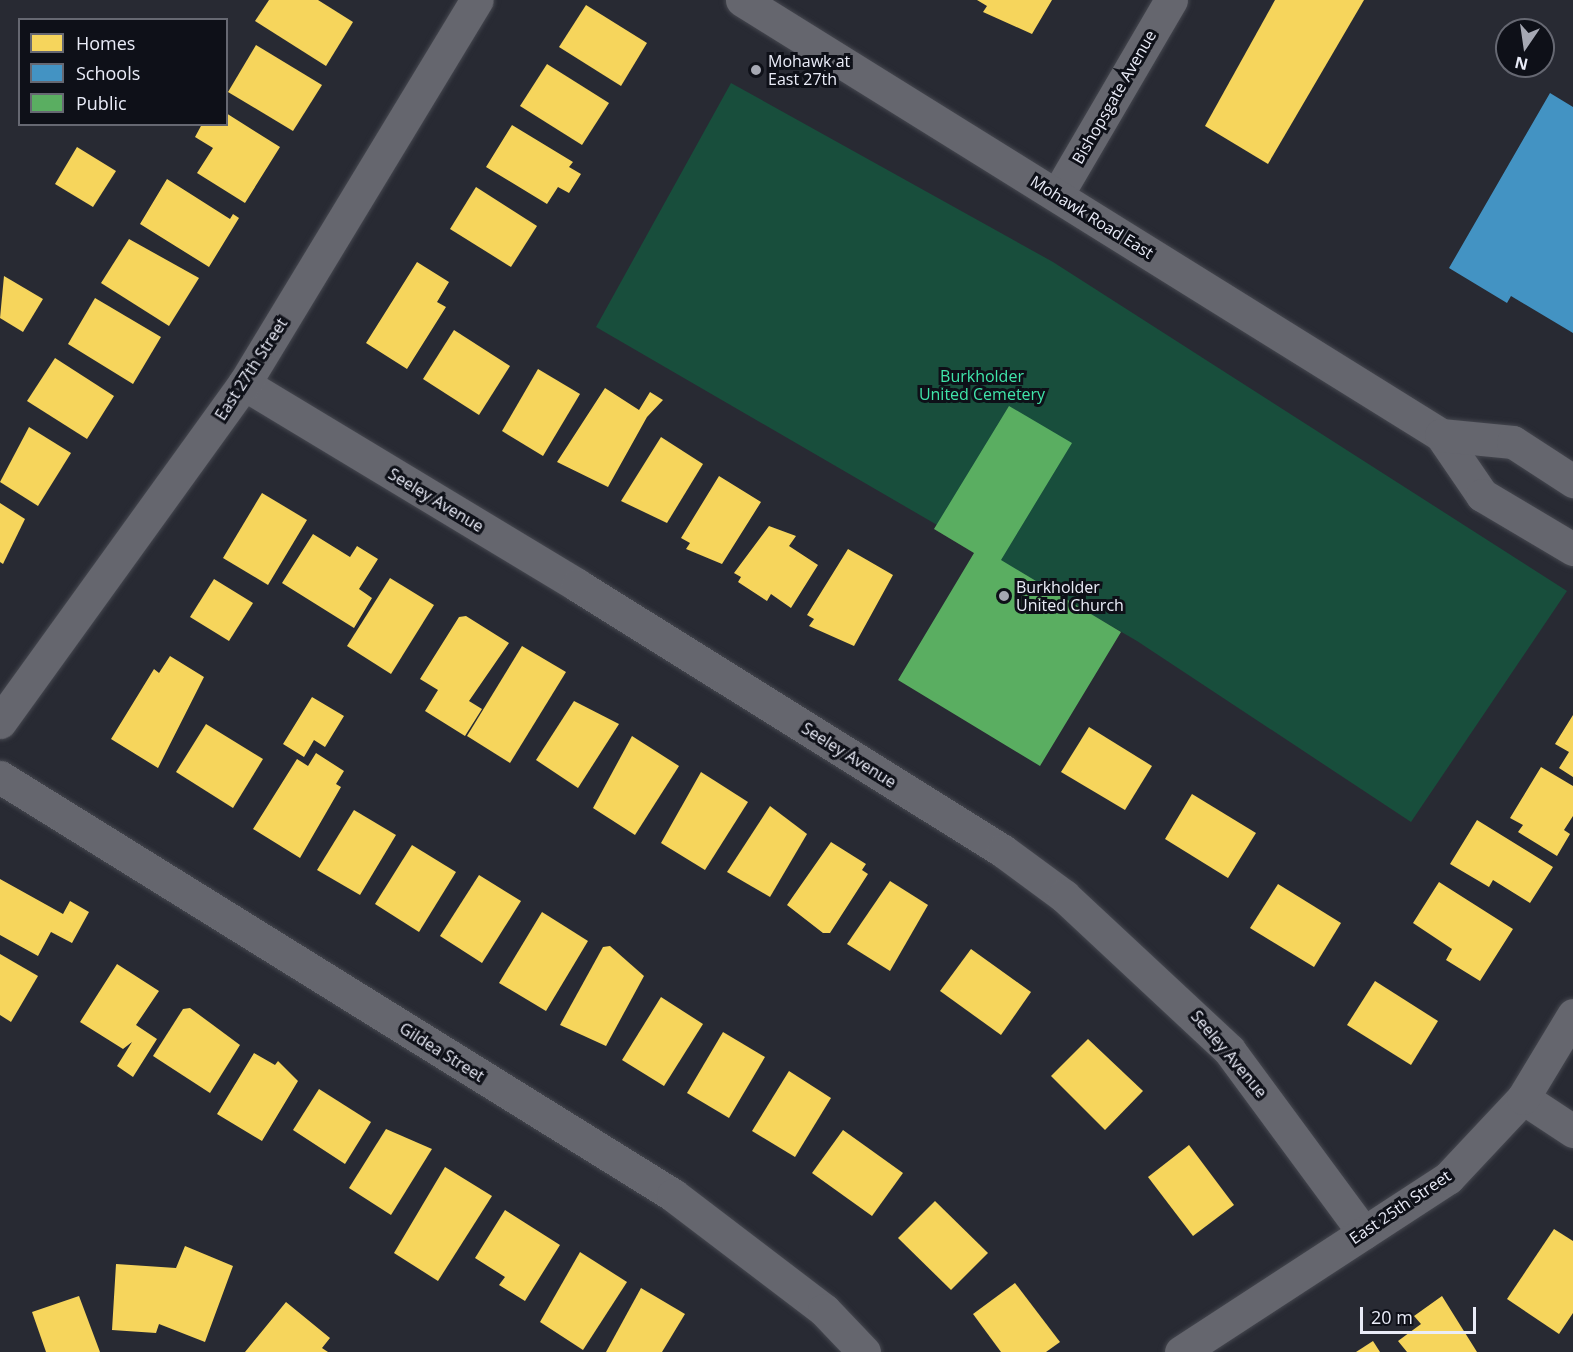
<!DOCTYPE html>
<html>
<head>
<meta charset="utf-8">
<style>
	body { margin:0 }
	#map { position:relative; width:1573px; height:1352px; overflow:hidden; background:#282a33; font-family:"Open Sans",sans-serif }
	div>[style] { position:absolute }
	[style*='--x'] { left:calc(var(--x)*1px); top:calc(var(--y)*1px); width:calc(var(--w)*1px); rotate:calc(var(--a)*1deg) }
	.green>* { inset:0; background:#184e3c }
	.homes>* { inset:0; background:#f6d55c }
	.schools>* { inset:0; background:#4393c3 }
	.public>* { inset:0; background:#5aae61 }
	.roads { filter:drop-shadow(0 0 2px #45474f) drop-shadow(0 0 2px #45474f) }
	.street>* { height:33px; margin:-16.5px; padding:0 16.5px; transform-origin:16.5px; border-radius:16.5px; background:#65666e }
	.secondary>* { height:33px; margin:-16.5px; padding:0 16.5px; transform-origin:16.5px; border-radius:16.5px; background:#65666e }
	.dots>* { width:16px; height:16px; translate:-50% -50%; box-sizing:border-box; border:3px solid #0e1018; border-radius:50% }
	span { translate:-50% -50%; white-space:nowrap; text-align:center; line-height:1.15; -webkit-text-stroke:6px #0e1018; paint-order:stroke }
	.poi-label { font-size:16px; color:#eaecf8 }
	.left { translate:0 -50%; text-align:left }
	.street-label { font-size:16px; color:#eaecf8 }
	.park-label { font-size:16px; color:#40e5aa }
	.legend { position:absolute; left:18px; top:18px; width:210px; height:108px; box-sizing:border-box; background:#0e1018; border:2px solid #666872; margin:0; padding:8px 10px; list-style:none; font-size:18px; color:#eaecf8 }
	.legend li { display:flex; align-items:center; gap:12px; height:30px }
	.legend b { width:30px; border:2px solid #666872 }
	.north { position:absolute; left:1495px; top:18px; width:60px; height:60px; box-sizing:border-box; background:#0e1018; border:2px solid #666872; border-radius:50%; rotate:193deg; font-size:16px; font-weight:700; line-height:24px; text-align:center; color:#eaecf8 }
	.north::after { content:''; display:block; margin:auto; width:21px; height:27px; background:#a6a8b3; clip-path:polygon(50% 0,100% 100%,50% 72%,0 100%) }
	.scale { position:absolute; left:1360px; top:1307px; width:116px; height:27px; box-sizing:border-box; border:3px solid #eaecf8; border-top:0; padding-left:8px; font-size:18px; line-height:21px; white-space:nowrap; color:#eaecf8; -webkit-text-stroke:4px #0e1018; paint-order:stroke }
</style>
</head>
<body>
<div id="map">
	<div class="green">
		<i style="clip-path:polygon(731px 83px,1053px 262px,1567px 591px,1411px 822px,1137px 641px,596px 327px)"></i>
	</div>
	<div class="homes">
		<i style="clip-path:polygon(269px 0,318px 0,353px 22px,326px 66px,255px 21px)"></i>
		<i style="clip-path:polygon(977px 0,1052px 0,1032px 34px,983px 12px,987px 6px)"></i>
		<i style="clip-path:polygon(1275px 0,1364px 0,1268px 164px,1205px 126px)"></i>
		<i style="clip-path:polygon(586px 5px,647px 43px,621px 86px,559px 47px)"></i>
		<i style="clip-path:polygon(256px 45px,322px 85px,293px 131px,228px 92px)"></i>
		<i style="clip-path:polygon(547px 64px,609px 103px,582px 145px,520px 106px)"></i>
		<i style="clip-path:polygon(226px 113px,280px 147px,245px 203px,197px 173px,213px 148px,195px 137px,202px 124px,226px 124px)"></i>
		<i style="clip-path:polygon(512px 125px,573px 162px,569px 167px,581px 174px,569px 193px,558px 187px,547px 204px,486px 167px)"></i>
		<i style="clip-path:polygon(77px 147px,116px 171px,93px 207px,55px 184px)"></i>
		<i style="clip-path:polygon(167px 179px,230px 219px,233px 214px,239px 218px,209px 267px,140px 224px)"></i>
		<i style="clip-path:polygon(476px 187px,537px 226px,511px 267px,450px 229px)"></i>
		<i style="clip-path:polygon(129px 239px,199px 278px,169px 326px,101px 283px)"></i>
		<i style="clip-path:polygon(417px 262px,449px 282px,437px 302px,446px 307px,407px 369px,366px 343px)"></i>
		<i style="clip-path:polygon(4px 276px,43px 299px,23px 332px,0 318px)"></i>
		<i style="clip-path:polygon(95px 298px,161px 337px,133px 384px,68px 344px)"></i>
		<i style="clip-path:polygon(454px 330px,510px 366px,479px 415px,423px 379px)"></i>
		<i style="clip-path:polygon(55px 358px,114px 396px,87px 439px,27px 401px)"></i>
		<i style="clip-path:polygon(538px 369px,580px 394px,543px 456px,502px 431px)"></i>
		<i style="clip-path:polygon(605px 388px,639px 410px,650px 392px,663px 400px,647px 417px,608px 487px,557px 462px)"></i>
		<i style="clip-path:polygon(29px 427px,71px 453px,38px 506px,0 482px)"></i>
		<i style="clip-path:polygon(661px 437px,703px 464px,667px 523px,621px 501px)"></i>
		<i style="clip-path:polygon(719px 476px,761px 502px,722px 564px,686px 549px,690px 543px,681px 538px)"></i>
		<i style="clip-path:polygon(262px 493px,307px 520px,268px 585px,223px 558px)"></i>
		<i style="clip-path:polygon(0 503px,25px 519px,3px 564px,0 562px)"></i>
		<i style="clip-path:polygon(769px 526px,796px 536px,789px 546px,818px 565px,791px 608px,771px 594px,767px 601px,738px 582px,741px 577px,734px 573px)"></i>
		<i style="clip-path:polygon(313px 534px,350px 557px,357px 546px,378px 559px,359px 589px,372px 598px,354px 628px,282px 583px)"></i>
		<i style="clip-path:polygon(848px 549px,893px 575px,854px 646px,809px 626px,814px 619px,807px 615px)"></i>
		<i style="clip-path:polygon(390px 578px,434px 605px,391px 674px,347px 646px)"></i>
		<i style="clip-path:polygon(214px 579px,253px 603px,229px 641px,190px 617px)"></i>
		<i style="clip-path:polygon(466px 616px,509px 643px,469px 701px,482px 709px,465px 736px,425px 711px,438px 690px,420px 679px,459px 617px)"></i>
		<i style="clip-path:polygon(522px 646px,566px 672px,510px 763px,467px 736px)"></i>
		<i style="clip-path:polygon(170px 656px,204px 677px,158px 768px,111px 739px,154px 669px,159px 673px)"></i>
		<i style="clip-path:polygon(312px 697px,344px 716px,325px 747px,314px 740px,304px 757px,283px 744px)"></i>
		<i style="clip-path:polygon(574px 701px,619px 724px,578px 788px,536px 760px)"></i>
		<i style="clip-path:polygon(1573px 715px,1573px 777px,1559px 768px,1569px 752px,1555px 744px)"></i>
		<i style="clip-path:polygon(206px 724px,263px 759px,233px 808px,176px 772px)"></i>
		<i style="clip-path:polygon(1089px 727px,1152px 766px,1125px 810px,1061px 772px)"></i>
		<i style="clip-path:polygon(632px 736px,679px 766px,635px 835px,593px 808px)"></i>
		<i style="clip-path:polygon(316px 753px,344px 771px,336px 784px,341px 787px,300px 858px,253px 829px,297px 759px,308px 766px)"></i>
		<i style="clip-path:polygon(1541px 767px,1573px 786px,1573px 816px,1564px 830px,1570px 834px,1557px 856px,1518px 832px,1523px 825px,1510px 818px)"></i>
		<i style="clip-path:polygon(701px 772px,748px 802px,705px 870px,661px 843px)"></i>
		<i style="clip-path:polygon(1192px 794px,1256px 833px,1228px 878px,1165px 839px)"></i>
		<i style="clip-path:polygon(770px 806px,807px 834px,770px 897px,727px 872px)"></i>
		<i style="clip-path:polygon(354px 810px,396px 835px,360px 895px,317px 870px)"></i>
		<i style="clip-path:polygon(1477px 820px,1553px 867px,1530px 903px,1493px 880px,1489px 887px,1450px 864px)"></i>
		<i style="clip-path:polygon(831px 842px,866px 864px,862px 870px,868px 874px,830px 933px,823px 933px,787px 905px)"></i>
		<i style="clip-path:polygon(412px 845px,456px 872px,419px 932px,375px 904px)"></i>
		<i style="clip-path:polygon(479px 875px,521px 901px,482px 963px,440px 936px)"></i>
		<i style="clip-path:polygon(0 879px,63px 914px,70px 901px,89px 912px,72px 943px,51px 932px,38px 956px,0 935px)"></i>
		<i style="clip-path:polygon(890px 881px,928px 905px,890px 971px,847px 944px)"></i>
		<i style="clip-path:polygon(1439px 882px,1513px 929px,1480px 981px,1446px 960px,1452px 949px,1413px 923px)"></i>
		<i style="clip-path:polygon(1278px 884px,1341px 923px,1314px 967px,1250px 928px)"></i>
		<i style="clip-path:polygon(542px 912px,588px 941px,546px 1011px,499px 983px)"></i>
		<i style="clip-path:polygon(610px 946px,644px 976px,606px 1046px,560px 1025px,603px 947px)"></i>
		<i style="clip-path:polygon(971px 949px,1031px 992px,1001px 1035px,940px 991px)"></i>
		<i style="clip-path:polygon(0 954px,38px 976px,11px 1022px,0 1015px)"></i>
		<i style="clip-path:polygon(117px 964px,159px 991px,136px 1025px,157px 1039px,133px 1077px,117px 1066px,132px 1042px,123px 1049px,80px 1022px)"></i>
		<i style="clip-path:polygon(1375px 981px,1438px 1021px,1411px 1065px,1347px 1025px)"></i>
		<i style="clip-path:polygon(661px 997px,703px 1024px,664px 1086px,622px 1060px)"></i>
		<i style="clip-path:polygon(190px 1008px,240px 1045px,210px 1093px,153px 1056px,183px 1009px)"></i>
		<i style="clip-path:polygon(723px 1032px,765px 1057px,729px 1118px,687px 1093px)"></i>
		<i style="clip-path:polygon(1088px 1039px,1143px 1091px,1105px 1130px,1051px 1076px)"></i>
		<i style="clip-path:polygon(254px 1053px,275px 1065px,278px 1061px,298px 1081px,262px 1141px,217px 1114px)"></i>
		<i style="clip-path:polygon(789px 1071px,831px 1098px,795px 1157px,752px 1131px)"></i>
		<i style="clip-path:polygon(319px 1089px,371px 1122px,345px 1164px,293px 1130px)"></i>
		<i style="clip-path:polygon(386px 1129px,432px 1149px,391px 1215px,349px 1188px)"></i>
		<i style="clip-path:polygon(843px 1130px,903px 1173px,872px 1216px,812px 1173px)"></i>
		<i style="clip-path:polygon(1189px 1145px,1234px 1205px,1193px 1236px,1148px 1177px)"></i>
		<i style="clip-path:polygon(445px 1167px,492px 1196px,438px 1281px,394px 1253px)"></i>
		<i style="clip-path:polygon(935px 1201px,988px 1253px,951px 1290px,898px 1238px)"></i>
		<i style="clip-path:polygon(505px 1210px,560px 1245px,525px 1301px,499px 1285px,505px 1277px,475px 1258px)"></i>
		<i style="clip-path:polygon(1554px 1229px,1573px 1241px,1573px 1313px,1559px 1334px,1507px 1299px)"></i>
		<i style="clip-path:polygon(185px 1246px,233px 1266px,205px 1342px,159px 1324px,156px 1333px,112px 1330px,116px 1264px,176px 1268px)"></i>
		<i style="clip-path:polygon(580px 1252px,627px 1282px,583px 1350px,540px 1322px)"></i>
		<i style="clip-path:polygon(1015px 1283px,1060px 1342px,1046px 1352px,1001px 1352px,973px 1314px)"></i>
		<i style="clip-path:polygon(641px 1288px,685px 1314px,662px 1352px,606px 1352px)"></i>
		<i style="clip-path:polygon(79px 1296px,100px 1352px,46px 1352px,32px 1312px)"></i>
		<i style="clip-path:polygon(1442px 1296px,1477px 1352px,1407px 1352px,1398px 1341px,1421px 1324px,1414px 1316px)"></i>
		<i style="clip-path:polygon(286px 1302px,330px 1338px,322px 1348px,328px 1352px,245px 1352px)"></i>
		<i style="clip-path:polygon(1373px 1341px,1380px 1352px,1356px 1352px)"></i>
	</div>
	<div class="schools">
		<i style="clip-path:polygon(1550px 93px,1573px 107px,1573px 333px,1511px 296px,1507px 303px,1449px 268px)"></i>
	</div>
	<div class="public">
		<i style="clip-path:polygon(1009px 406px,1072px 443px,1001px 560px,1121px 632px,1040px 766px,898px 680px,974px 553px,934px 529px)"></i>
	</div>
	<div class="roads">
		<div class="street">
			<i style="--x:1057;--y:195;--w:226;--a:-59.7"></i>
			<i style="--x:244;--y:384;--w:389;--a:31.1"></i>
			<i style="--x:577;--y:585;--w:502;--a:31.98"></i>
			<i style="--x:1003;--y:851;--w:76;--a:36.4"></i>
			<i style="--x:1064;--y:896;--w:226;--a:43"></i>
			<i style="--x:1229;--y:1050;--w:227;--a:53.6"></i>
			<i style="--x:0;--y:722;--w:417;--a:-54.2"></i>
			<i style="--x:244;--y:384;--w:449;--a:-58.8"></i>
			<i style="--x:0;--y:777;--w:792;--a:31.84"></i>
			<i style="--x:673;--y:1195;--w:190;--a:37.3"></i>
			<i style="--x:824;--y:1310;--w:58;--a:46.4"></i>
			<i style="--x:1523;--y:1098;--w:60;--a:33.4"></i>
			<i style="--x:1181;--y:1352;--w:319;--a:-33.1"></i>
			<i style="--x:1448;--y:1178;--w:110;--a:-46.8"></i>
			<i style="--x:1523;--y:1098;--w:97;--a:-58.9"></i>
		</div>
		<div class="secondary">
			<i style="--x:742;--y:0;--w:823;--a:31.89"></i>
			<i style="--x:1441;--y:435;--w:73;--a:55.7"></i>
			<i style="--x:1482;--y:495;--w:106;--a:30.7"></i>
			<i style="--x:1441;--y:435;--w:72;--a:5.6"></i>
			<i style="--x:1513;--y:442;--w:72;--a:33"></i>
		</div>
	</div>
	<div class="dots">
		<i style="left:756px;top:70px;background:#a6a8b3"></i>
		<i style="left:1004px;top:596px;background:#a6a8b3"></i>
	</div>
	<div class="poi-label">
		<span class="left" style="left:768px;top:70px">Mohawk at<br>East 27th</span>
		<span class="left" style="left:1016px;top:596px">Burkholder<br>United Church</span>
	</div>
	<div class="street-label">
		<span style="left:1114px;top:97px;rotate:-60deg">Bishopsgate Avenue</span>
		<span style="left:1092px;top:217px;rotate:32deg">Mohawk Road East</span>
		<span style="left:251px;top:369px;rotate:-57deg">East 27th Street</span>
		<span style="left:436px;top:500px;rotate:31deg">Seeley Avenue</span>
		<span style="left:849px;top:755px;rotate:32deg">Seeley Avenue</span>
		<span style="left:442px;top:1052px;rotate:32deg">Gildea Street</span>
		<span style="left:1229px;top:1054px;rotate:50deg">Seeley Avenue</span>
		<span style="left:1400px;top:1207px;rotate:-34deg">East 25th Street</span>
	</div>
	<div class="park-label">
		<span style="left:982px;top:385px">Burkholder<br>United Cemetery</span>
	</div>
	<ul class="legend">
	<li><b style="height:16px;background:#f6d55c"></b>Homes</li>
	<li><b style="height:16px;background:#4393c3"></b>Schools</li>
	<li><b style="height:16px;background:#5aae61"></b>Public</li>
	</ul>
	<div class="north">N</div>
	<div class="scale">20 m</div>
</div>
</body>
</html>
